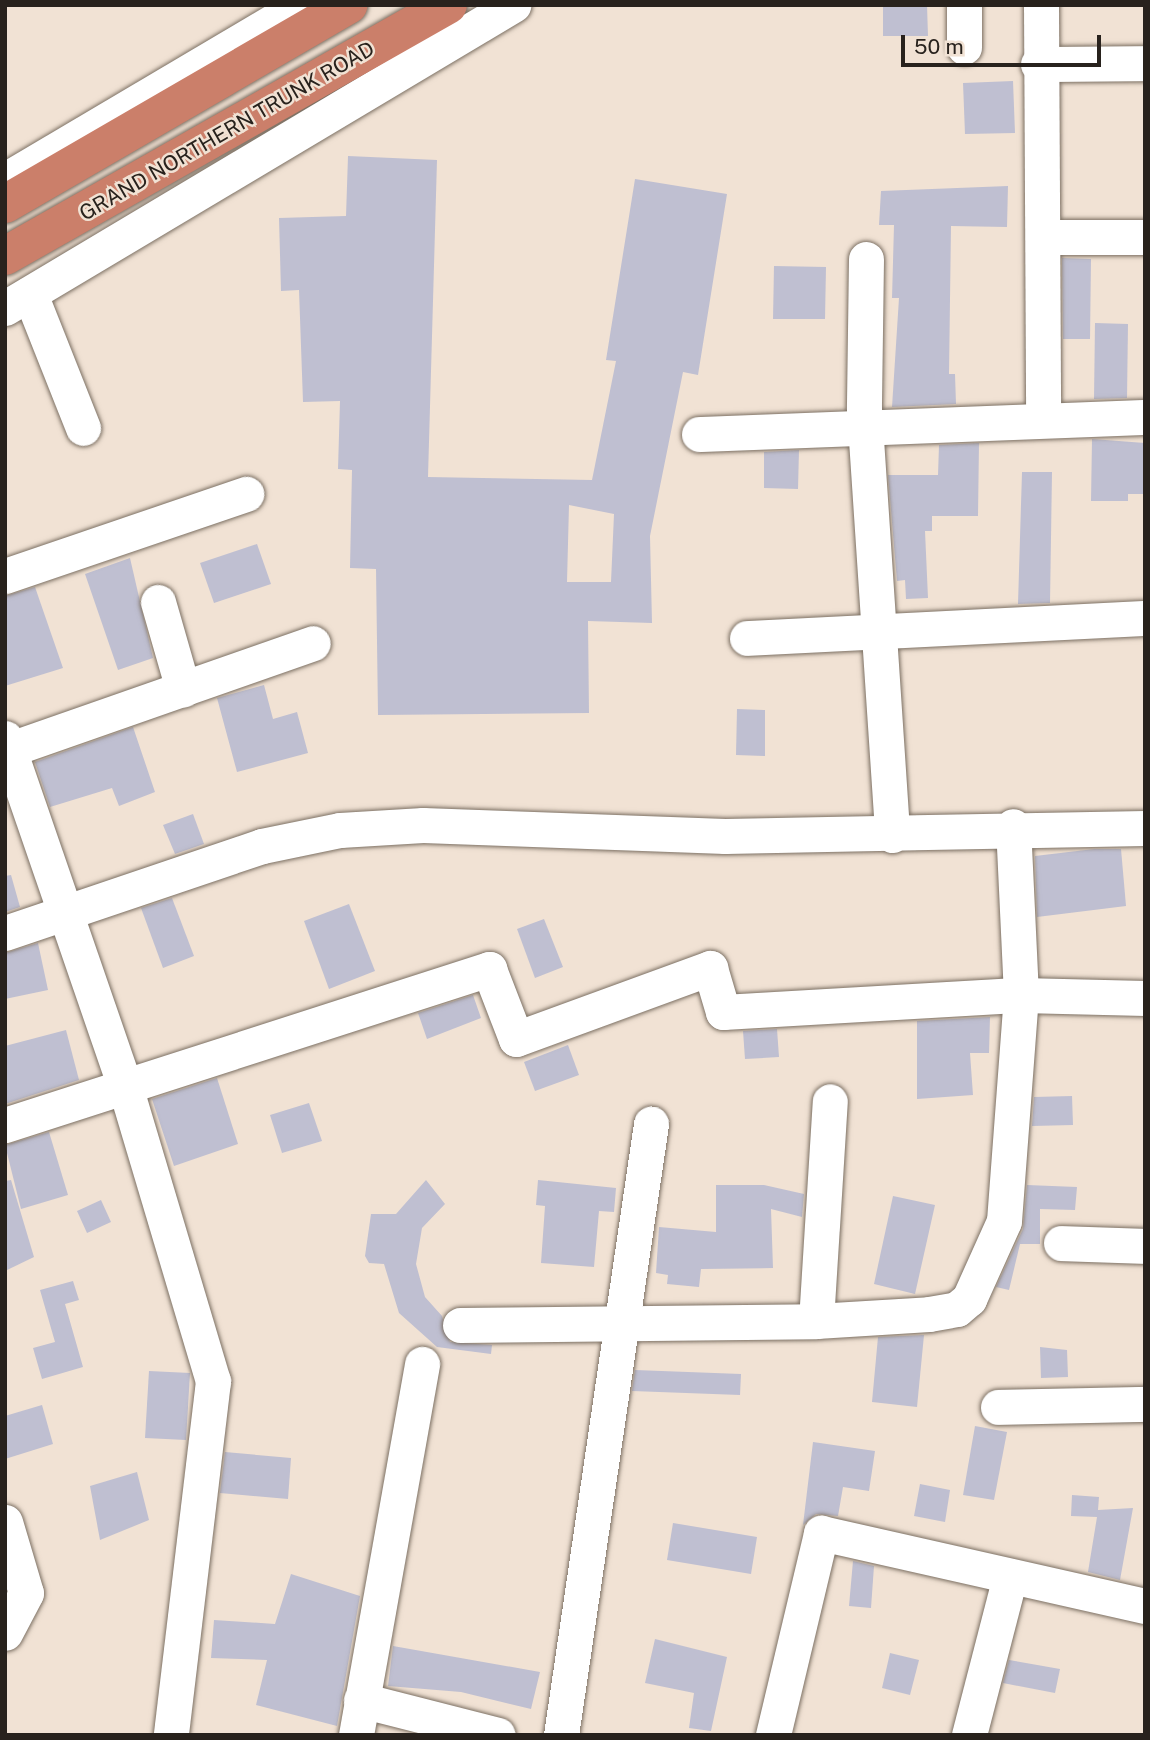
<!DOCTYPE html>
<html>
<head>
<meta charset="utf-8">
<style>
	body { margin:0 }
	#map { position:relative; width:1150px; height:1740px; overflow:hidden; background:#f1e2d4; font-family:"Public Sans",sans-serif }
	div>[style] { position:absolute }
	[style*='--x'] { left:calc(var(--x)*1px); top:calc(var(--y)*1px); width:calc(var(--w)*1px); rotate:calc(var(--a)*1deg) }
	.building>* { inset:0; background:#bfbfd1 }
	.roads { filter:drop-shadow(0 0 2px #7c7063) drop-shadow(0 0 2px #7c7063) }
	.minor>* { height:35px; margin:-17.5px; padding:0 17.5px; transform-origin:17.5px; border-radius:17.5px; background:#fff }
	.highway>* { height:38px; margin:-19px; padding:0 19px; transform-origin:19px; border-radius:19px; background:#cb7f6a }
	span { translate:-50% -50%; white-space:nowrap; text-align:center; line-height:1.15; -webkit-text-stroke:5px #f1e2d4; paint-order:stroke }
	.street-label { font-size:21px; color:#28221d }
	.frame { position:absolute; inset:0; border:7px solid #28221d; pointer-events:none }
	.scale { position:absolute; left:901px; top:35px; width:200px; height:32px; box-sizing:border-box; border:4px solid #28221d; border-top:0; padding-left:9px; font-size:21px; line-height:24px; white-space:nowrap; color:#28221d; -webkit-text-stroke:5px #f1e2d4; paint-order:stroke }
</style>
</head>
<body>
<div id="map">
	<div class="building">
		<i style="clip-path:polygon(883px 5px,927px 5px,928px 36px,883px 36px)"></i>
		<i style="clip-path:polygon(1013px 81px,1015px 133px,965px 134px,963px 83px)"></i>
		<i style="clip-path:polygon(evenodd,348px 156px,437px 160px,428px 477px,592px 480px,616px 361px,606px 360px,635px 179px,727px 194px,698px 375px,683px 372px,650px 536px,652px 623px,588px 621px,589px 713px,378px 715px,376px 569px,350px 568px,352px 470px,338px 469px,340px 401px,303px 402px,299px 290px,281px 291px,279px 218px,346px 216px,348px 156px,569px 505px,614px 514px,611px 582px,567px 582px,569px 505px)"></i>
		<i style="clip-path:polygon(1008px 186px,1007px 227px,951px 226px,949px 374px,955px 374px,956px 404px,892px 407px,899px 298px,892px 298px,894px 225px,879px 225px,881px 191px)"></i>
		<i style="clip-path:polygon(1062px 258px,1091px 259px,1090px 339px,1063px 339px)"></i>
		<i style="clip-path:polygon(774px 266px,826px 267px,825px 319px,773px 319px)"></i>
		<i style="clip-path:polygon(1095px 323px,1128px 324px,1127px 398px,1094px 399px)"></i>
		<i style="clip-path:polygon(1092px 439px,1145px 443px,1145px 494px,1128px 494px,1128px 501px,1091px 501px)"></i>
		<i style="clip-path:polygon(979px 443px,978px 516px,932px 516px,932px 531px,925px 531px,928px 598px,906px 599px,905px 580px,897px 581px,888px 475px,938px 475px,939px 445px)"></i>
		<i style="clip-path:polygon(799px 450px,798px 489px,764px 488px,764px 452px)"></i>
		<i style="clip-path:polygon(1022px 472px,1052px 472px,1050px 603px,1018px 604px)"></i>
		<i style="clip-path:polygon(257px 544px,271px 584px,214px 603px,200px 563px)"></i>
		<i style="clip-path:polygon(130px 558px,153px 658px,118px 670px,85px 574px)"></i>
		<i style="clip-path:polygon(35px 587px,63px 668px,5px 686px,5px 596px)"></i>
		<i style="clip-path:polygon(264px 685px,273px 719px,297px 712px,308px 753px,237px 772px,217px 698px)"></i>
		<i style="clip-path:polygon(737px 709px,765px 710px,765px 756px,736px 755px)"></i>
		<i style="clip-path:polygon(133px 727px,155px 792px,119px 806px,112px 788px,50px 807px,35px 762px)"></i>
		<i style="clip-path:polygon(193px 814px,204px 844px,175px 854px,163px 825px)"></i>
		<i style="clip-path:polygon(1094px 849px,1121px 849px,1126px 906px,1037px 917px,1035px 856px)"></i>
		<i style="clip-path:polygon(11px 875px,20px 907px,5px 912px,5px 876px)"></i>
		<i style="clip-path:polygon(172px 898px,194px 956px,163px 968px,141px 908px)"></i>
		<i style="clip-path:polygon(349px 904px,375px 971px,329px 989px,304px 921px)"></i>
		<i style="clip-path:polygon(544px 919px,563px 967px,535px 978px,517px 929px)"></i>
		<i style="clip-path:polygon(38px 943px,48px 990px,5px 999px,5px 953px)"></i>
		<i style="clip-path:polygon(473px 995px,481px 1018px,427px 1039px,418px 1013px)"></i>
		<i style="clip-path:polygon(990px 1017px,989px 1053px,970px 1053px,973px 1095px,917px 1099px,917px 1021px)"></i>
		<i style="clip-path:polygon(777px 1029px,779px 1057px,745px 1059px,743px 1031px)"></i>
		<i style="clip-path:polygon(66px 1030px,79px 1080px,5px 1104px,5px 1046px)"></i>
		<i style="clip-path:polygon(568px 1045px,579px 1075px,535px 1091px,524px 1062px)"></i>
		<i style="clip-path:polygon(217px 1078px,238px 1144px,174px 1166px,152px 1099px)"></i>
		<i style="clip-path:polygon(1072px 1096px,1073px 1125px,1032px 1126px,1034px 1097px)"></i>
		<i style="clip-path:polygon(309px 1103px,322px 1141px,282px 1153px,270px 1115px)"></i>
		<i style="clip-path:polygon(49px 1132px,68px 1195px,21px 1209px,5px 1145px)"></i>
		<i style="clip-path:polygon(11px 1180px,34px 1257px,5px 1271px,5px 1181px)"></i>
		<i style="clip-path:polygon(426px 1180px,445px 1204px,422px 1228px,416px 1264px,425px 1297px,442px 1316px,450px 1342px,492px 1345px,491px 1354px,437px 1347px,399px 1313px,384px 1264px,369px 1263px,365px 1256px,371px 1214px,396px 1214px)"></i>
		<i style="clip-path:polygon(538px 1180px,616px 1188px,614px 1212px,599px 1211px,594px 1267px,541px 1263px,545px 1206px,536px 1205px)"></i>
		<i style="clip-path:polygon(716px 1185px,764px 1185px,804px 1194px,802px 1217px,771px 1209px,773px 1268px,701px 1269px,699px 1287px,667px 1284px,668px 1275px,656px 1273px,659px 1227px,716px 1232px)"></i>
		<i style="clip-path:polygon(1027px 1185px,1077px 1187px,1075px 1210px,1040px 1209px,1040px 1244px,1020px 1244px,1009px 1290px,996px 1287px,1023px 1229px)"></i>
		<i style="clip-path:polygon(893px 1196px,935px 1205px,915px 1294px,874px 1284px)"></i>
		<i style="clip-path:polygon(101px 1200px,111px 1222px,87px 1233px,77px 1211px)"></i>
		<i style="clip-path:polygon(73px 1281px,79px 1300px,65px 1304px,83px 1367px,42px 1379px,33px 1348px,55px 1342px,40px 1290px)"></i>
		<i style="clip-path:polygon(924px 1335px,917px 1407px,872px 1402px,878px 1337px)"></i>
		<i style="clip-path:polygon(1040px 1347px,1067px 1350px,1068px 1377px,1041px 1378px)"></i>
		<i style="clip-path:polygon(635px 1370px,741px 1374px,740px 1395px,632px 1391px)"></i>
		<i style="clip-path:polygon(149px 1371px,190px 1373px,186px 1440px,145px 1438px)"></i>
		<i style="clip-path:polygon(42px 1405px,53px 1444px,5px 1459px,5px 1416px)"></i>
		<i style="clip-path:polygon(975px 1426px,1007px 1432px,994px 1500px,963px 1495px)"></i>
		<i style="clip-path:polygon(813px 1442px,875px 1451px,869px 1491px,843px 1487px,838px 1516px,816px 1514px,803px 1525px)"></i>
		<i style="clip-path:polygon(225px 1452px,291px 1458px,288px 1499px,220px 1493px)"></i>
		<i style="clip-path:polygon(137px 1472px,149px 1520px,100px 1540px,90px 1486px)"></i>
		<i style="clip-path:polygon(920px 1484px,950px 1490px,945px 1522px,914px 1516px)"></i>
		<i style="clip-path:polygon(1072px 1495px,1099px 1497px,1098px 1510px,1133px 1508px,1120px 1580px,1088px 1572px,1097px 1517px,1071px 1516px)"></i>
		<i style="clip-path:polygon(673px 1523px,757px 1537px,751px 1574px,667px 1560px)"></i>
		<i style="clip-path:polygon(853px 1561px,874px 1566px,871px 1608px,849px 1606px)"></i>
		<i style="clip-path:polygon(291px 1574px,360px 1596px,337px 1726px,256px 1705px,267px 1660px,211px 1658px,214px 1620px,275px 1624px)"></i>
		<i style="clip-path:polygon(655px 1639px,727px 1657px,711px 1731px,689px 1728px,694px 1693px,645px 1683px)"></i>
		<i style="clip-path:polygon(393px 1646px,540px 1672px,531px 1709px,461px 1692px,388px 1686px)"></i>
		<i style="clip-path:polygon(890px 1653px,919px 1660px,910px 1695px,882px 1688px)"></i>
		<i style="clip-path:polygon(1009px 1660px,1060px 1669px,1055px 1693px,1003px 1683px)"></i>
	</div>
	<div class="roads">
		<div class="minor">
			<i style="--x:964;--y:5;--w:42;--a:90"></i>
			<i style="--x:1041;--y:5;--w:412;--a:89.7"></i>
			<i style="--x:1038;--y:64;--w:107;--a:-0.5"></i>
			<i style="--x:5;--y:180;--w:344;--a:-30.6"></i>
			<i style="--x:1043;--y:237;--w:102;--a:0"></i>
			<i style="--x:866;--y:259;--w:150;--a:90.8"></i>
			<i style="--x:864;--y:409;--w:427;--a:86.2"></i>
			<i style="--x:30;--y:294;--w:144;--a:68.4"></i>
			<i style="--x:5;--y:308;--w:592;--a:-30.81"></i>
			<i style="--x:699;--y:434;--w:446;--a:-2.2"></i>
			<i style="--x:5;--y:576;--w:255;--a:-18.8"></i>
			<i style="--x:158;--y:602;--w:91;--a:74"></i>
			<i style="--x:747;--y:638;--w:399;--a:-2.9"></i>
			<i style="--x:5;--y:738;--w:368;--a:71"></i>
			<i style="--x:125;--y:1086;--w:308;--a:73.4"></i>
			<i style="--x:213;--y:1381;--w:356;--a:96.8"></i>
			<i style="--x:5;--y:751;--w:326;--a:-19.3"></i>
			<i style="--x:5;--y:933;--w:271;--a:-18.7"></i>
			<i style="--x:262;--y:846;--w:80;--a:-11.6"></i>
			<i style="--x:340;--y:830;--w:83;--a:-3.4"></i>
			<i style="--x:423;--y:825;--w:302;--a:2.1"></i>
			<i style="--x:725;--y:836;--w:420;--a:-1.1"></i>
			<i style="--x:5;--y:1125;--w:509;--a:-17.86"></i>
			<i style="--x:489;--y:969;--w:75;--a:68.9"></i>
			<i style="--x:516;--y:1039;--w:207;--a:-20.1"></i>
			<i style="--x:710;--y:968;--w:46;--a:73.5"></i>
			<i style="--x:723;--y:1012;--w:298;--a:-3.3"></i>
			<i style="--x:1021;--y:995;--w:124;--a:1.4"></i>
			<i style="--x:1061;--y:1243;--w:84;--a:2"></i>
			<i style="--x:816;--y:1321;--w:220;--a:-86.4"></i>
			<i style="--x:460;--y:1325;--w:356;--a:-0.6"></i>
			<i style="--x:816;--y:1321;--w:113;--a:-3.5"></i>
			<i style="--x:929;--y:1314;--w:28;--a:-10"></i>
			<i style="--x:957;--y:1309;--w:16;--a:-40"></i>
			<i style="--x:969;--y:1299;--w:85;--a:-65.8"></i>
			<i style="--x:1004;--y:1221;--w:227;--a:-85.7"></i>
			<i style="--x:1021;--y:995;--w:169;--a:-92.7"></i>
			<i style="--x:998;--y:1407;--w:147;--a:-1.2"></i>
			<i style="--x:5;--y:1522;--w:74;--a:73.5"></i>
			<i style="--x:26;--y:1593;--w:45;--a:117.7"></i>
			<i style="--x:361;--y:1700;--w:141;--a:14.3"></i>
			<i style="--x:356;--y:1735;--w:377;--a:-79.9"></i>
			<i style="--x:561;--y:1735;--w:618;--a:-81.62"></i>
			<i style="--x:773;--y:1735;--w:208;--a:-76.6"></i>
			<i style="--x:821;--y:1533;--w:332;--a:12.7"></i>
			<i style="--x:969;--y:1735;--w:164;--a:-75.5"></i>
		</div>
		<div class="highway">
			<i style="--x:5;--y:204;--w:397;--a:-30.1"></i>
			<i style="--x:5;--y:256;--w:509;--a:-29.54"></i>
		</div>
	</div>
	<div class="street-label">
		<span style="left:227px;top:131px;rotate:-30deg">GRAND NORTHERN TRUNK ROAD</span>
	</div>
	<div class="frame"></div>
	<div class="scale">50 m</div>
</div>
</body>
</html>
